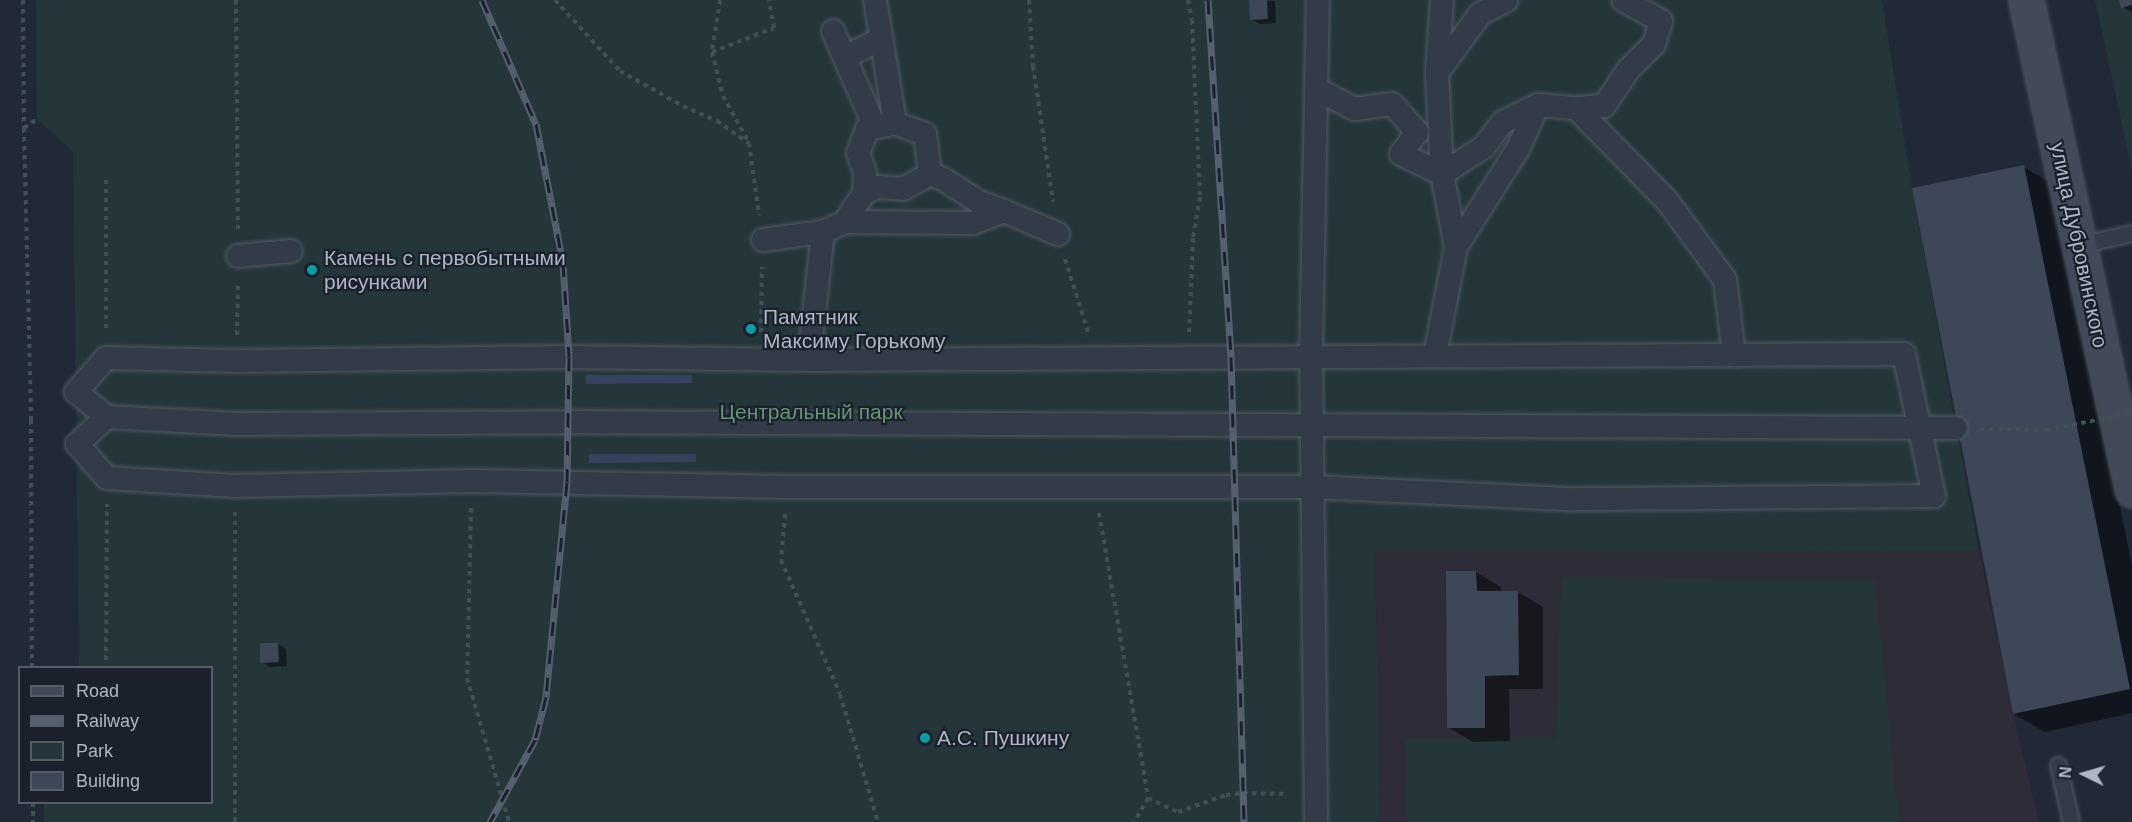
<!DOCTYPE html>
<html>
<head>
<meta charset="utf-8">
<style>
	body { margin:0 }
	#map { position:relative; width:2132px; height:822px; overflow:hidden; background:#212937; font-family:Arial,sans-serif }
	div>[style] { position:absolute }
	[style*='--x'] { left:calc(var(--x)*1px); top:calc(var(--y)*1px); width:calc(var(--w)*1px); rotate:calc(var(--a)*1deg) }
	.medical>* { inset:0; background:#2f2c39 }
	.green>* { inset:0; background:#243639 }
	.water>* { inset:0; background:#35435e }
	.shadow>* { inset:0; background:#0007 }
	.building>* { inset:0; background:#3d4757 }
	.path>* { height:4px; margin-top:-2px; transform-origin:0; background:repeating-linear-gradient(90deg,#405156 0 4.5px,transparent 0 9px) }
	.roads { filter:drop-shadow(0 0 2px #525965) drop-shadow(0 0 2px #525965) }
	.service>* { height:15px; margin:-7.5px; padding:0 7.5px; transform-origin:7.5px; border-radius:7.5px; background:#343b48 }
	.pedestrian>* { height:22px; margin:-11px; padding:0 11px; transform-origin:11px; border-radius:11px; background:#343b48 }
	.secondary>* { height:33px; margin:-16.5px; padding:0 16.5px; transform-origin:16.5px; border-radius:16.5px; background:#424a5a }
	.rail>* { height:7px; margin-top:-3.5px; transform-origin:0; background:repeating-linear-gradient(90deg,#1a202c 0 14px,#565f6f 0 28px); box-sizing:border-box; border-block:2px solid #565f6f }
	.path-bridge>* { height:4px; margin-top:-2px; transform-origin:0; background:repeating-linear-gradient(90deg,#405156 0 4.5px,transparent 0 9px) }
	.dots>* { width:16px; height:16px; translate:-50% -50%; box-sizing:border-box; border:3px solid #1a202c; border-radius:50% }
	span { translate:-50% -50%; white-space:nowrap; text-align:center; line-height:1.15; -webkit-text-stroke:4.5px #1a202c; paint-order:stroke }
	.street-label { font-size:21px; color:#afb6c4 }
	.poi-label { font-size:21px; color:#afb6c4 }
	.left { translate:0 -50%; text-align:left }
	.park-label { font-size:21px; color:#679474 }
	.legend { position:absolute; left:18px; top:666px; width:195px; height:138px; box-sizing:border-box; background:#1a202c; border:2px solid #565c69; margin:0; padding:8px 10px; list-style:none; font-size:18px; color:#afb6c4 }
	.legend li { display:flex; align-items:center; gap:12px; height:30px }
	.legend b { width:30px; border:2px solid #565c69 }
	.north { position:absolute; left:2054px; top:744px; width:60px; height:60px; -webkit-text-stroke:4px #1a202c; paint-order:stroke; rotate:275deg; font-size:16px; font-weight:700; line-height:24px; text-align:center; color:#afb6c4 }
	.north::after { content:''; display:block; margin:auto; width:21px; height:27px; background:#afb6c4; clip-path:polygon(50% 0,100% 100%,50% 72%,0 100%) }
</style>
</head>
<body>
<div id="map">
	<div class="medical">
		<i style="clip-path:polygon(1375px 550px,1979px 551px,2013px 714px,2039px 822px,1380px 822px)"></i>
	</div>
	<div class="green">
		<i style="clip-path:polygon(36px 0,1882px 0,1912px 188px,1979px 551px,1375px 550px,1380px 822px,44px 822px,44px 803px,212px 802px,212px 668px,79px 667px,73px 152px,37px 119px)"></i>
		<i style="clip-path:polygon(2095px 0,2132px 0,2132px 170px)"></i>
		<i style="clip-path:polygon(1561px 578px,1875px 580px,1899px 822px,1407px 822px,1405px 739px,1556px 738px)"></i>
	</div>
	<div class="water">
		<i style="clip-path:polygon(585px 375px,692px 375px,692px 383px,586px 384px)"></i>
		<i style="clip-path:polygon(589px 454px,696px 454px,696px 462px,589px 463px)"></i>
	</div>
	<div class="shadow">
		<i style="clip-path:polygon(1251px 0,1275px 1px,1276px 23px,1260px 24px,1252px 19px)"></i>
		<i style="clip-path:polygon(2121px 0,2132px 0,2132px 12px,2123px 7px)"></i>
		<i style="clip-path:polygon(2023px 167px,2055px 185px,2132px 566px,2132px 713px,2045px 732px,2014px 714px)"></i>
		<i style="clip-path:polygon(1476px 572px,1501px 587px,1501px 592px,1518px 592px,1543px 607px,1543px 689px,1509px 689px,1510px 741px,1473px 742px,1448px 727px)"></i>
		<i style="clip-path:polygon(278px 644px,286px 649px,287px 666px,270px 667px,262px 662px)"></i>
	</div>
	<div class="building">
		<i style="clip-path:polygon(1249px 0,1267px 0,1268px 19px,1250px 20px)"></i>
		<i style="clip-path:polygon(2119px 0,2132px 0,2132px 5px,2121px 8px)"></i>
		<i style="clip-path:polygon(2024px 165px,2130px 689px,2013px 714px,1912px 188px)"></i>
		<i style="clip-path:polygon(1446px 571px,1476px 571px,1477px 591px,1518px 591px,1519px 675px,1485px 676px,1485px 728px,1447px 728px)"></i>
		<i style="clip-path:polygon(260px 643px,278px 643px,279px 662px,260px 663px)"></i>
	</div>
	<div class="path">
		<i style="--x:23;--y:0;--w:128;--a:89.6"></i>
		<i style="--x:24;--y:128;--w:16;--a:-35"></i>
		<i style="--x:236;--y:0;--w:230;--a:89.5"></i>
		<i style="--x:555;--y:0;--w:96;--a:47.5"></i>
		<i style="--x:620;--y:71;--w:72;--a:29.1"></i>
		<i style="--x:683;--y:106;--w:37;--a:24"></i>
		<i style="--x:717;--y:121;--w:39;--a:35"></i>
		<i style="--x:749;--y:143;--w:73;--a:82.1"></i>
		<i style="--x:720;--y:0;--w:53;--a:98.7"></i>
		<i style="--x:712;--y:52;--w:45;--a:76"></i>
		<i style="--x:723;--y:96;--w:51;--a:60.9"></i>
		<i style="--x:1029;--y:0;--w:66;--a:86.5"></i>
		<i style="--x:1033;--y:66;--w:137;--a:81.6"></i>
		<i style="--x:1188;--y:0;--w:20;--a:79"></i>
		<i style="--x:1192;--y:20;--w:177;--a:87.4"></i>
		<i style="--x:1200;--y:197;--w:42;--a:99.7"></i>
		<i style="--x:1193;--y:238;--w:94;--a:92.4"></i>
		<i style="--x:712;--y:52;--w:66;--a:-21.2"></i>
		<i style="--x:774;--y:28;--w:28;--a:-100"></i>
		<i style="--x:24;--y:128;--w:292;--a:88.6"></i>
		<i style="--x:31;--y:420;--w:248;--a:89.8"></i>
		<i style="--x:106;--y:180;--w:152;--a:90"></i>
		<i style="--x:1065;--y:259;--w:77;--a:72.5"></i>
		<i style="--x:761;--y:332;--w:65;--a:-89.1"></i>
		<i style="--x:237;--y:335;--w:52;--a:-88.9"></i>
		<i style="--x:1980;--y:429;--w:66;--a:0.9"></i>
		<i style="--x:471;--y:508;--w:170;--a:91.3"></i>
		<i style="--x:467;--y:678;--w:150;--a:73.7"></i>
		<i style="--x:1099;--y:513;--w:289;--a:80.2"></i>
		<i style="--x:1148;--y:798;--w:28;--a:120"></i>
		<i style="--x:785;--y:514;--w:46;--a:95"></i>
		<i style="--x:781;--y:560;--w:146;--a:66.2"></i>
		<i style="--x:840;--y:694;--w:134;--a:73.5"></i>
		<i style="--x:106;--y:660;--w:156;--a:-89.6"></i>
		<i style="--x:1148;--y:798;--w:33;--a:25"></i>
		<i style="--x:1178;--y:812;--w:51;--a:-19.5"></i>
		<i style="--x:1226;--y:795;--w:17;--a:-7"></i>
		<i style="--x:1243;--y:793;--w:45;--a:1.3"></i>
		<i style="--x:33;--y:802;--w:20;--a:90"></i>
		<i style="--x:235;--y:822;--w:311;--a:-90"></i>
	</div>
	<div class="roads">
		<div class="service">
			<i style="--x:2079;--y:245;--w:54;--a:-12.8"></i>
			<i style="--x:2058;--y:765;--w:58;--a:77.2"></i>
		</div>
		<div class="pedestrian">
			<i style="--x:1442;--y:0;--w:73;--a:93.9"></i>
			<i style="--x:1437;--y:73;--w:101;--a:87.2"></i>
			<i style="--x:1442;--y:174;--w:74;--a:79.1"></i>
			<i style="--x:833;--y:31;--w:105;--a:66.4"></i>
			<i style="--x:845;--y:57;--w:40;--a:-26.6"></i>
			<i style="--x:1437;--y:73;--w:73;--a:-53.9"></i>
			<i style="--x:1480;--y:14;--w:30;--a:-28"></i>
			<i style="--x:1318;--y:90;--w:42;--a:27.2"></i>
			<i style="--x:1355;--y:109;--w:37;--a:-8"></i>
			<i style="--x:1392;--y:104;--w:38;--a:48"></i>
			<i style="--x:1417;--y:132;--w:27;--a:126"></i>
			<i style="--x:1401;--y:154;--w:46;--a:26"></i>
			<i style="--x:1442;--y:174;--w:50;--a:-32.7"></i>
			<i style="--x:1484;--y:147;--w:31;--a:-53"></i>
			<i style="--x:1503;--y:122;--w:39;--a:-26"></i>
			<i style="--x:1538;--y:105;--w:38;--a:5"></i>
			<i style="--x:1576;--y:108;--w:132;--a:45.6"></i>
			<i style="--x:1668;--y:202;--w:97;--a:53.8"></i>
			<i style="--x:1725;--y:280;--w:76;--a:83.2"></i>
			<i style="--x:1576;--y:108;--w:28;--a:-4"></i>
			<i style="--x:1604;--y:106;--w:45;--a:-56"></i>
			<i style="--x:1629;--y:69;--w:35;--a:-45"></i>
			<i style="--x:1654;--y:44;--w:24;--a:-73"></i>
			<i style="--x:1661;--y:21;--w:43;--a:-151.1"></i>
			<i style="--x:930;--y:174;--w:14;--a:21"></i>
			<i style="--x:943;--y:179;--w:43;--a:32.6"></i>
			<i style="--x:979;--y:202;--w:27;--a:20"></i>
			<i style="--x:864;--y:193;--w:20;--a:-87"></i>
			<i style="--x:865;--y:173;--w:21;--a:-109"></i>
			<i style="--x:858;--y:153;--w:26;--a:-69"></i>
			<i style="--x:867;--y:129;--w:21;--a:-11"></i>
			<i style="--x:845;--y:222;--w:35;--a:-57"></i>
			<i style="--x:864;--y:193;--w:14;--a:-25"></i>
			<i style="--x:877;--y:187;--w:26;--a:4"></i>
			<i style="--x:903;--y:189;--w:31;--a:-29"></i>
			<i style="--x:930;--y:174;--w:40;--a:-97.1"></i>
			<i style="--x:925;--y:134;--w:32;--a:-160"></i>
			<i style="--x:895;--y:123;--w:125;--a:-99.2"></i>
			<i style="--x:763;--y:240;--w:61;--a:-7.6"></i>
			<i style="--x:823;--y:232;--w:24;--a:-24"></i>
			<i style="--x:845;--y:222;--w:128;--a:0.4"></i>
			<i style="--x:973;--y:223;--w:33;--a:-21"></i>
			<i style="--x:1004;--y:211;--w:59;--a:23.1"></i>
			<i style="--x:238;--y:256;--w:53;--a:-5.4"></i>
			<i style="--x:1904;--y:354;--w:145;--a:78.1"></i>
			<i style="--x:1934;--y:496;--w:367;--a:179.5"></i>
			<i style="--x:1567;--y:499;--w:254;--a:-177.3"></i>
			<i style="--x:1313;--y:487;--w:525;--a:180"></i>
			<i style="--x:788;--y:487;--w:317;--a:-178.9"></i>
			<i style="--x:471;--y:481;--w:236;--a:178.8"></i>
			<i style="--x:235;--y:486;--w:128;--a:-176.4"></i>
			<i style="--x:107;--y:478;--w:45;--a:-131.4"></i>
			<i style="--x:77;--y:444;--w:40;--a:-42"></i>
			<i style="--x:107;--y:417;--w:40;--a:-141"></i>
			<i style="--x:76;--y:392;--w:45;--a:-48.6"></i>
			<i style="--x:106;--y:358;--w:130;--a:1.3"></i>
			<i style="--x:236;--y:361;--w:333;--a:-0.7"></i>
			<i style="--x:569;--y:357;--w:240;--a:0.7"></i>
			<i style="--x:809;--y:360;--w:1095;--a:-0.31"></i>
			<i style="--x:1435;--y:355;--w:110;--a:-79"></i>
			<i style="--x:1456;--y:247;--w:116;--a:-57.7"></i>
			<i style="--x:1518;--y:149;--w:48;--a:-65.6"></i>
			<i style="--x:809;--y:360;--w:129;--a:-83.8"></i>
			<i style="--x:107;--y:417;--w:129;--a:3.1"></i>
			<i style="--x:236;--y:424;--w:333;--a:-0.3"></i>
			<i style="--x:569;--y:422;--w:1387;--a:0.25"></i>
			<i style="--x:1316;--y:822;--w:467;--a:-90.6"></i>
			<i style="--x:1311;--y:355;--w:355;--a:-88.9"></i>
		</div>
		<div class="secondary">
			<i style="--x:2026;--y:0;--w:501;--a:77.79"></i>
		</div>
	</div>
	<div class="rail">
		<i style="--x:482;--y:0;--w:135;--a:66.5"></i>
		<i style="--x:536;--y:124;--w:142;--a:79"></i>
		<i style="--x:563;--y:263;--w:94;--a:86.3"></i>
		<i style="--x:569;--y:357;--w:125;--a:90.9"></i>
		<i style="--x:567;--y:482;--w:216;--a:95.6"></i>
		<i style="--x:546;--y:697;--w:44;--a:104.3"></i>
		<i style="--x:535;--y:740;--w:94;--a:118.8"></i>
		<i style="--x:1208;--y:0;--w:358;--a:86.3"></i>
		<i style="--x:1231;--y:357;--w:465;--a:88.4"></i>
	</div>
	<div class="path-bridge">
		<i style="--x:2046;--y:430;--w:88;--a:-11.2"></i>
	</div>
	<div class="dots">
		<i style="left:312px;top:270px;background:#0f9aa8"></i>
		<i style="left:751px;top:329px;background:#0f9aa8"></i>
		<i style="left:925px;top:738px;background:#0f9aa8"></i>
	</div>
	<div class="street-label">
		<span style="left:2079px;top:245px;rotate:78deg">улица Дубровинского</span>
	</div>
	<div class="poi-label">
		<span class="left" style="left:324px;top:270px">Камень с первобытными<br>рисунками</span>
		<span class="left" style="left:763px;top:329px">Памятник<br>Максиму Горькому</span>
		<span class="left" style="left:937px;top:738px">А.С. Пушкину</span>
	</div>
	<div class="park-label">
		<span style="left:811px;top:412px">Центральный парк</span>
	</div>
	<ul class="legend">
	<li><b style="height:8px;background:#424a5a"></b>Road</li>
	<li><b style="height:8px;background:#565f6f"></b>Railway</li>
	<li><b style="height:16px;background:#243639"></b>Park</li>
	<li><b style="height:16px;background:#3d4757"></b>Building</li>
	</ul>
	<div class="north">N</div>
</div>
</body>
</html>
